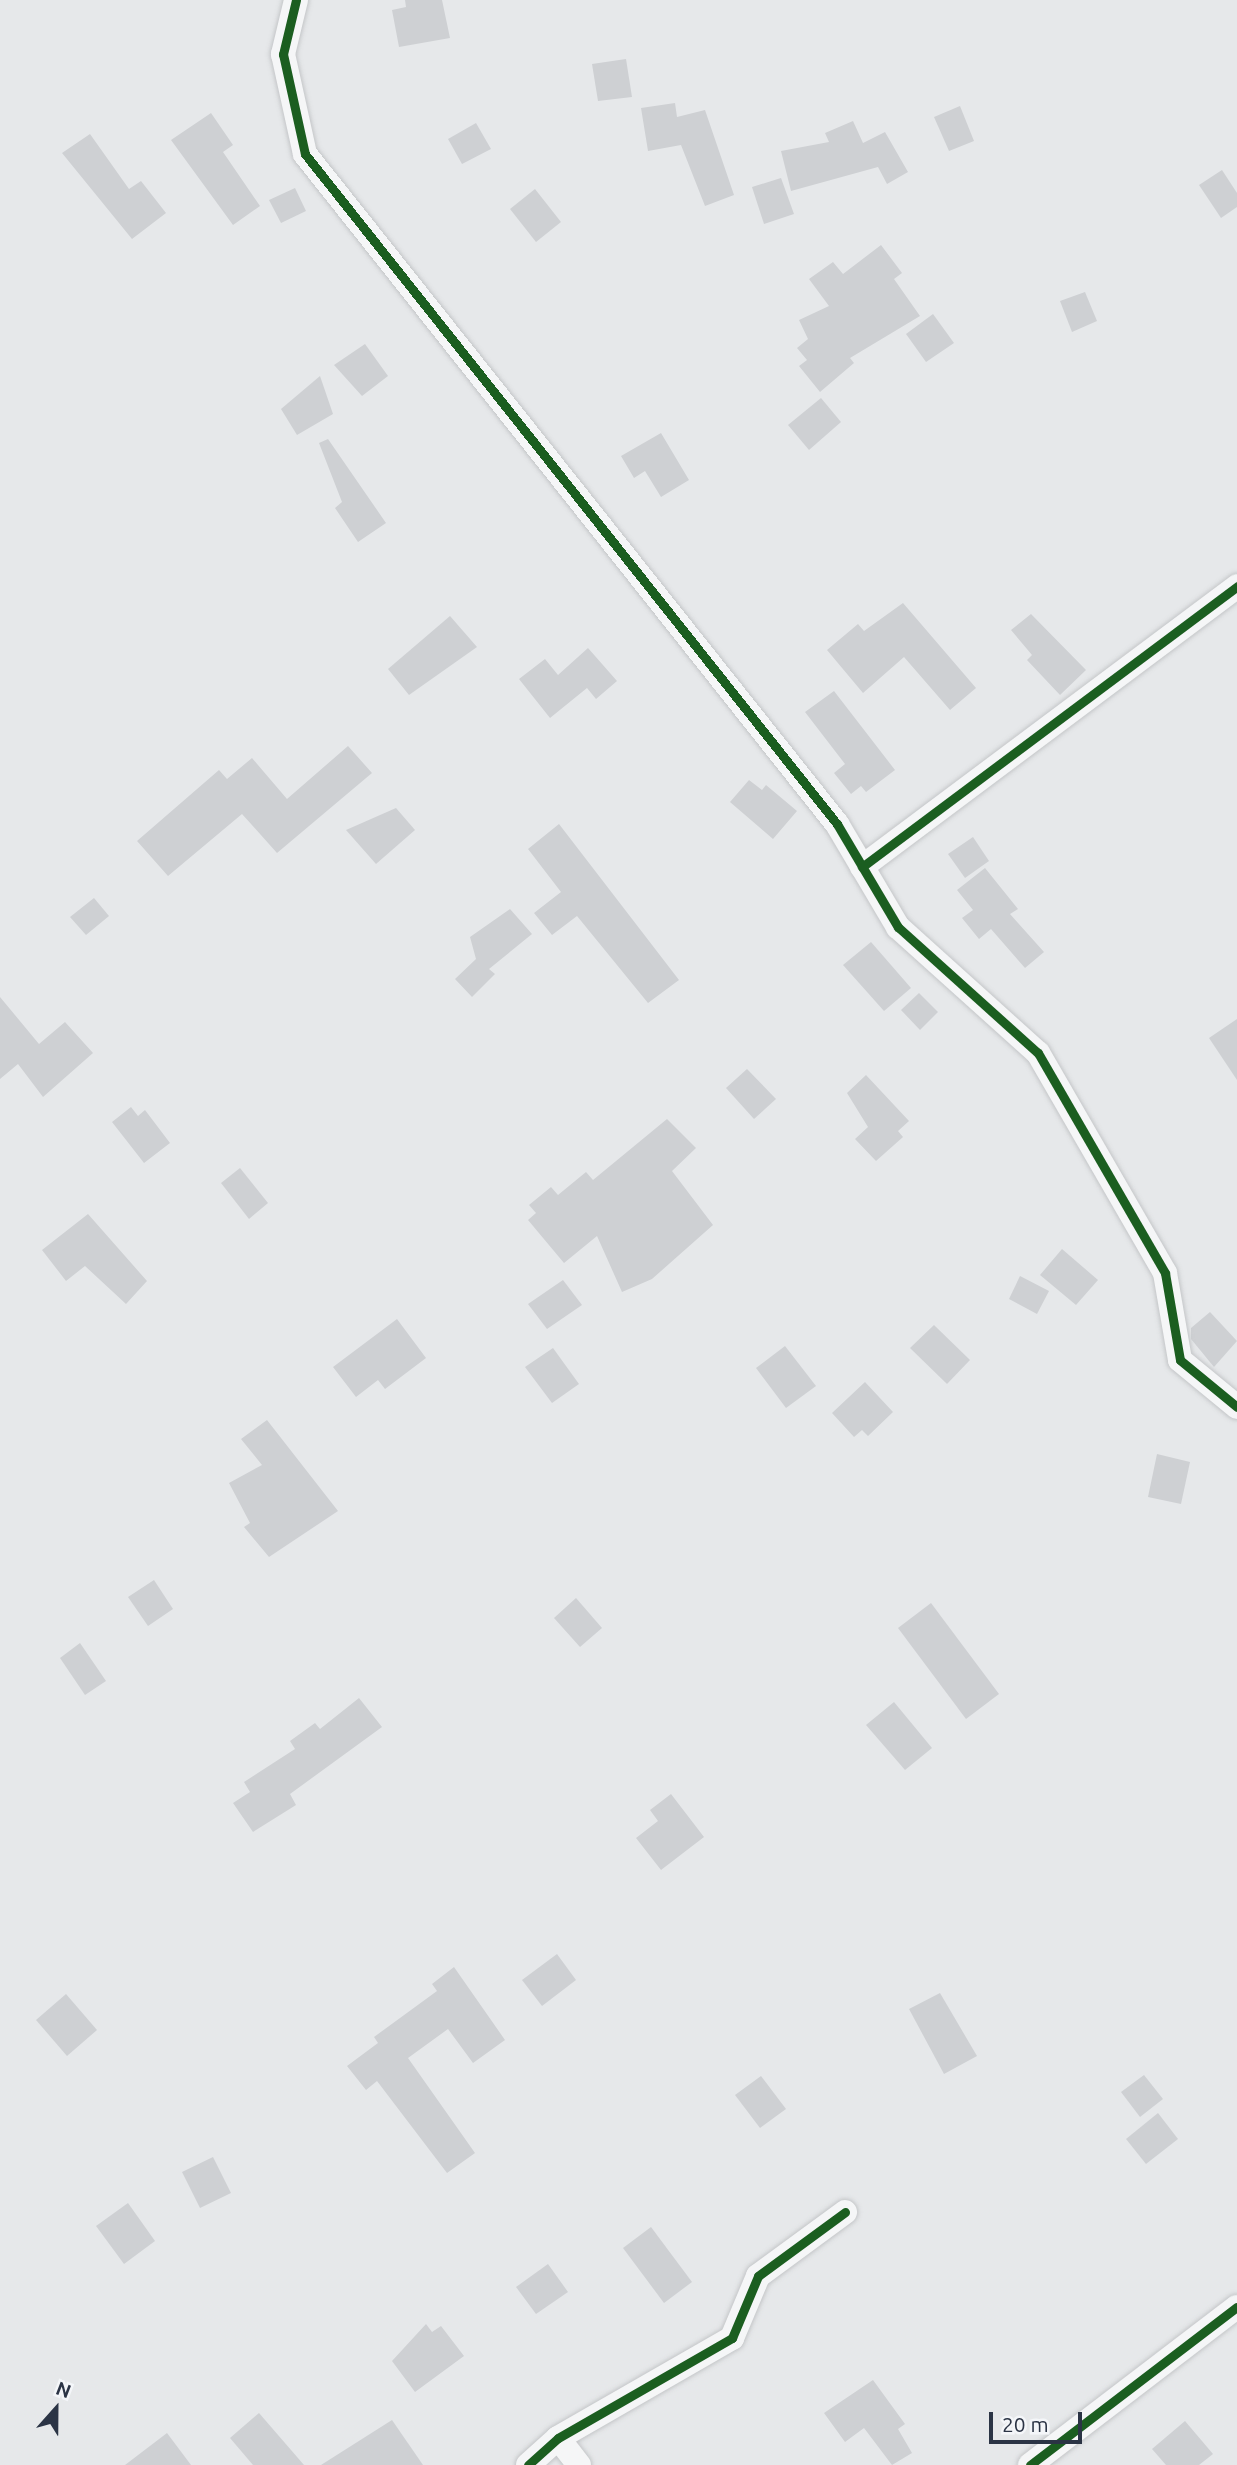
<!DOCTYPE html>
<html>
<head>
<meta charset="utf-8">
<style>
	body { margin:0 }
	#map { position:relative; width:1237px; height:2465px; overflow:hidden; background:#e6e8ea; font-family:Ubuntu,sans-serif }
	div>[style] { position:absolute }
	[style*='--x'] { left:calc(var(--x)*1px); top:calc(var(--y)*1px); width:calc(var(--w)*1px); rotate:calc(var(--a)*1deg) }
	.building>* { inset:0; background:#ced0d3 }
	.roads { filter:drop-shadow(0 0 2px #c4c6c8) drop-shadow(0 0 2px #c4c6c8) }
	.minor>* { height:24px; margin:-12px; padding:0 12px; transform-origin:12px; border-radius:12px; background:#f5f6f7 }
	.cycleway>* { height:9px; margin:-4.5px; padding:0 4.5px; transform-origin:4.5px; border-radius:4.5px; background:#1b5e20 }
	span { translate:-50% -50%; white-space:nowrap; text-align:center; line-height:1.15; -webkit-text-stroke:5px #f4f6f9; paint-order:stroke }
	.north { position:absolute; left:21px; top:2374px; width:70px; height:70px; -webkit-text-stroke:5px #f4f6f9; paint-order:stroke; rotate:21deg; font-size:19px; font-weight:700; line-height:28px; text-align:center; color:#2b3445 }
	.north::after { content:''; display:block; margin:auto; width:24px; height:32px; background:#2b3445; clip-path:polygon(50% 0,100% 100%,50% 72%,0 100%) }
	.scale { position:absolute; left:989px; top:2412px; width:93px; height:32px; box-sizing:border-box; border:4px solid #2b3445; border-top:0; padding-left:9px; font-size:21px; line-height:24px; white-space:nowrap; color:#2b3445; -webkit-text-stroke:5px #f4f6f9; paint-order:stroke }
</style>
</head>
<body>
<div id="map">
	<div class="building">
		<i style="clip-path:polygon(405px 0,442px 0,450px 38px,399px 47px,392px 10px,406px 7px)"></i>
		<i style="clip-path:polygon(626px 59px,632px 97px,598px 101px,592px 64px)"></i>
		<i style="clip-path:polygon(675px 103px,677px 117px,705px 110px,734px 195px,705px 206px,681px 145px,648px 151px,641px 108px)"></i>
		<i style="clip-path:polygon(960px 106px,974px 141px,949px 151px,934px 117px)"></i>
		<i style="clip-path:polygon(211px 113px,233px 145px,223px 152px,260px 206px,233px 225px,171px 140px)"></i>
		<i style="clip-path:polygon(853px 121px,863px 143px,885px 132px,908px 172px,887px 184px,878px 167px,791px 191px,781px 151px,829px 142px,825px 133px)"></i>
		<i style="clip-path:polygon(476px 123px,491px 149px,462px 164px,448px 139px)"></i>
		<i style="clip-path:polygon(90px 134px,129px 189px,141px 181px,166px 213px,132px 239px,62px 153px)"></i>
		<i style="clip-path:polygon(1222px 170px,1237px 193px,1237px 207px,1221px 218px,1199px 185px)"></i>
		<i style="clip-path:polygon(781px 178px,794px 214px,764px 224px,752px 187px)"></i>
		<i style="clip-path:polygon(295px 188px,306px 211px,281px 223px,269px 200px)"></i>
		<i style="clip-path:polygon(535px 189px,561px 222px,536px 242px,510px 209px)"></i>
		<i style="clip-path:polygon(881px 245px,902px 273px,894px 279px,920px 316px,850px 358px,854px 363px,820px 392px,799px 366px,807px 360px,797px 348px,808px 339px,799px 320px,829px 306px,809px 279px,833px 262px,843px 274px)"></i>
		<i style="clip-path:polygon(1085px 292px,1097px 321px,1072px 332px,1060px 301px)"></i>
		<i style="clip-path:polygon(933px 314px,954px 343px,926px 362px,906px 334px)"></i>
		<i style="clip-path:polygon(365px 344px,388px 376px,362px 396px,334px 365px)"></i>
		<i style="clip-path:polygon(320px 376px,333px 414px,297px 435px,281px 409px)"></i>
		<i style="clip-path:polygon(821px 398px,841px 422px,809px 450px,788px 425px)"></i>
		<i style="clip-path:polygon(661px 433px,689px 480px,661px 497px,645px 471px,634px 478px,621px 456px)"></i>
		<i style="clip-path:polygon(328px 439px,386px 523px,358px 542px,335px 508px,342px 502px,319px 443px)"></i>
		<i style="clip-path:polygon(903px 603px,976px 688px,950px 710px,904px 657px,863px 693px,827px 650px,858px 624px,864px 631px)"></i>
		<i style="clip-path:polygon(1031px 614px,1086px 670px,1060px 695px,1027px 660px,1032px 655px,1011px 630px)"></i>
		<i style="clip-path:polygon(450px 616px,477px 647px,409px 695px,388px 669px)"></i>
		<i style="clip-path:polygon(588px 648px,617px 681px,596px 699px,587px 688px,550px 718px,519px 679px,545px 659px,558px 675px)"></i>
		<i style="clip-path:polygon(834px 691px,895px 770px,866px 792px,861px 786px,851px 794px,834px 773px,845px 764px,805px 712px)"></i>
		<i style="clip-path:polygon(348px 746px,372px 773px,277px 853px,242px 814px,168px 876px,137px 841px,219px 770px,227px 779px,252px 758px,287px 799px)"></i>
		<i style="clip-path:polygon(749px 780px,762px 790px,766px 785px,797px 811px,773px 839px,730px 802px)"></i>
		<i style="clip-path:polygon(396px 808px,415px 830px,376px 864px,346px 830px)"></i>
		<i style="clip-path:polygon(559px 824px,679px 980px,648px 1003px,577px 916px,552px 935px,534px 913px,561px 892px,528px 849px)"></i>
		<i style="clip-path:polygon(973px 837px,989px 861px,965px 878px,948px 854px)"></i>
		<i style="clip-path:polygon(985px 868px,1018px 909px,1010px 914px,1044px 952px,1025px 968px,991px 929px,979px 939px,962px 918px,973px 910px,957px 890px)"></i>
		<i style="clip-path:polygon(94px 898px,109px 916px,86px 935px,70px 917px)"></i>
		<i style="clip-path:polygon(510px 909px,532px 934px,489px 969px,495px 974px,472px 997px,455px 979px,476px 959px,470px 937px)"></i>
		<i style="clip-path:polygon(871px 942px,911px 988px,884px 1011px,843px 965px)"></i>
		<i style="clip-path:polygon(919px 993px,938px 1012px,920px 1030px,901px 1010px)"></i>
		<i style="clip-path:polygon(0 997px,39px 1044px,65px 1022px,93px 1053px,43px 1097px,18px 1064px,0 1079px)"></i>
		<i style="clip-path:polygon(1237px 1019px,1237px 1080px,1209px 1038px)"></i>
		<i style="clip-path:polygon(747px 1069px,776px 1099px,754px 1119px,726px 1088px)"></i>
		<i style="clip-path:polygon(866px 1075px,909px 1121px,898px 1131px,903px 1137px,876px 1161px,855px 1139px,868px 1127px,847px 1093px)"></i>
		<i style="clip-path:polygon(131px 1107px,138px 1116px,145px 1110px,170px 1143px,144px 1163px,112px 1122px)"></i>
		<i style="clip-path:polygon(667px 1119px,696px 1148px,672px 1171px,713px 1225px,652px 1279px,622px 1292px,597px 1236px,564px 1263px,528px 1220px,536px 1213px,529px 1205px,551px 1187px,558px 1195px,586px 1172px,593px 1180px)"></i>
		<i style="clip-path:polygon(240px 1168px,268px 1203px,249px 1219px,221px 1183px)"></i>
		<i style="clip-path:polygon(88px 1214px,147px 1281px,126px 1304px,85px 1266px,66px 1281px,42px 1250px)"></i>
		<i style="clip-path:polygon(1062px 1249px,1098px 1280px,1076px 1305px,1040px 1275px)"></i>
		<i style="clip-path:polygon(1020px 1276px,1049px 1291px,1037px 1314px,1009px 1299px)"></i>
		<i style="clip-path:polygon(563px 1280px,582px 1305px,547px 1329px,528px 1304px)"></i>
		<i style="clip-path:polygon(1210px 1312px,1237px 1341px,1214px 1367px,1191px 1339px,1191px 1328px)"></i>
		<i style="clip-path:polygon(397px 1319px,426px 1358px,385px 1389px,378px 1380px,356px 1397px,333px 1367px)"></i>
		<i style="clip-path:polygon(934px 1325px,970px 1360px,947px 1384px,910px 1348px)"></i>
		<i style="clip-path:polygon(785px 1346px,816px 1386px,786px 1408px,756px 1368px)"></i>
		<i style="clip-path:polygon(553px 1348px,579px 1384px,552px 1403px,525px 1367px)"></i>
		<i style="clip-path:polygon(865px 1382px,893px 1412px,868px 1436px,862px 1430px,854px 1437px,832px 1413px)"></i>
		<i style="clip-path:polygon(267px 1420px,338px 1511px,269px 1557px,244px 1527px,250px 1523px,229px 1483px,262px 1465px,241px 1439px)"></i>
		<i style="clip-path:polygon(1157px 1454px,1190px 1462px,1181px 1504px,1148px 1497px)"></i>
		<i style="clip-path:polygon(154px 1580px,173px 1609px,148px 1626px,128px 1597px)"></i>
		<i style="clip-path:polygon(576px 1598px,602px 1628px,580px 1647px,554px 1618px)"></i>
		<i style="clip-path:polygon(931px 1603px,999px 1694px,966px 1719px,898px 1628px)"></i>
		<i style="clip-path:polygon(80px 1643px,106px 1681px,85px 1695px,60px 1658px)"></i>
		<i style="clip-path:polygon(359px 1698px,382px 1727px,290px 1794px,296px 1805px,253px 1832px,233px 1803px,250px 1792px,244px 1782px,295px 1749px,290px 1741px,315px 1723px,320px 1729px)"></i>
		<i style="clip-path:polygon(894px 1702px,932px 1748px,905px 1770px,866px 1725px)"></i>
		<i style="clip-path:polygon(671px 1794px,704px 1837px,661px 1870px,636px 1838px,658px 1821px,650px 1810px)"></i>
		<i style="clip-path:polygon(557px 1954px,576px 1980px,542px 2006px,522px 1980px)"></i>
		<i style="clip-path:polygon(454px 1967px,505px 2040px,473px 2063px,448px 2029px,408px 2058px,475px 2153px,447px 2173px,377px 2081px,366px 2090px,347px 2066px,378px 2043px,374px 2037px,437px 1991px,432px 1984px)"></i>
		<i style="clip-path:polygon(940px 1993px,977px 2056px,944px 2074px,909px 2009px)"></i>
		<i style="clip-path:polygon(66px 1994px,97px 2030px,67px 2056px,36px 2020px)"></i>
		<i style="clip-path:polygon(1144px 2075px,1163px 2099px,1140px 2117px,1121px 2092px)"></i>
		<i style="clip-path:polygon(761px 2076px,786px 2109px,760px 2128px,735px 2095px)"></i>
		<i style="clip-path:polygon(1158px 2113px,1178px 2139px,1146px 2164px,1126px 2139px)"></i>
		<i style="clip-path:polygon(213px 2157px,231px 2193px,200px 2208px,182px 2172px)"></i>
		<i style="clip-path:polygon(128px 2203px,155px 2241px,124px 2264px,96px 2226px)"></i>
		<i style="clip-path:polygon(651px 2227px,692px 2282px,664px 2303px,623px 2248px)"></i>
		<i style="clip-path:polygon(548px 2264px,568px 2292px,536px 2314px,516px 2287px)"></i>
		<i style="clip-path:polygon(426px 2324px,432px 2332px,441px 2326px,464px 2356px,415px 2392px,392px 2361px)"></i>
		<i style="clip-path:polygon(873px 2380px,905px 2424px,898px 2429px,912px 2453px,892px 2465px,864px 2428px,845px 2442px,824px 2413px)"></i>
		<i style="clip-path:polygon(259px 2413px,304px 2465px,253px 2465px,230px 2438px)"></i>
		<i style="clip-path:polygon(392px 2420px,423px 2465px,321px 2465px)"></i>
		<i style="clip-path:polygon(1185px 2421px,1213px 2454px,1199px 2465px,1166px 2465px,1152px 2449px)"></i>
		<i style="clip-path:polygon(167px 2433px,191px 2465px,125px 2465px)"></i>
	</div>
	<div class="roads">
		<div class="minor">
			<i style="--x:296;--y:0;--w:56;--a:103.5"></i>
			<i style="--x:283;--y:54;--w:102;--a:77.6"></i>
			<i style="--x:305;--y:154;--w:856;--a:51.55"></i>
			<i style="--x:837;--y:824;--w:120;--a:59.4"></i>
			<i style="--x:898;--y:927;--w:188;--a:42"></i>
			<i style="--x:1038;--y:1053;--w:254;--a:60"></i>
			<i style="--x:1165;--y:1273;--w:88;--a:80.2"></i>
			<i style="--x:1180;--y:1360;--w:74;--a:39.5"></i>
			<i style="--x:862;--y:867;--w:469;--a:-36.8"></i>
			<i style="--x:558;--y:2438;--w:34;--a:52"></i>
			<i style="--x:528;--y:2465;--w:40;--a:-42"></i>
			<i style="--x:558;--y:2438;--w:201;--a:-29.9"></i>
			<i style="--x:732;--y:2338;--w:67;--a:-67.2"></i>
			<i style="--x:758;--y:2276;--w:108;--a:-36.3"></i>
			<i style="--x:1030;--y:2465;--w:260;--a:-37.4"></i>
		</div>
	</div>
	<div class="cycleway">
		<i style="--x:296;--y:0;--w:56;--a:103.5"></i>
		<i style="--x:283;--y:54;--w:102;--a:77.6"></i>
		<i style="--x:305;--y:154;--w:856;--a:51.55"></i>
		<i style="--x:837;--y:824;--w:120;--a:59.4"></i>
		<i style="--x:898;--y:927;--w:188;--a:42"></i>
		<i style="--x:1038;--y:1053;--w:254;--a:60"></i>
		<i style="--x:1165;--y:1273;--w:88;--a:80.2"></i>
		<i style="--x:1180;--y:1360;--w:74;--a:39.5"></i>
		<i style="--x:862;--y:867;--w:469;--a:-36.8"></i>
		<i style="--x:528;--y:2465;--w:40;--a:-42"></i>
		<i style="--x:558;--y:2438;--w:201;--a:-29.9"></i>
		<i style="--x:732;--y:2338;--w:67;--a:-67.2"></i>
		<i style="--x:758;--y:2276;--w:108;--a:-36.3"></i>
		<i style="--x:1030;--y:2465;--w:260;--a:-37.4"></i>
	</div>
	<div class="north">N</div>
	<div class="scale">20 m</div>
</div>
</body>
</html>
